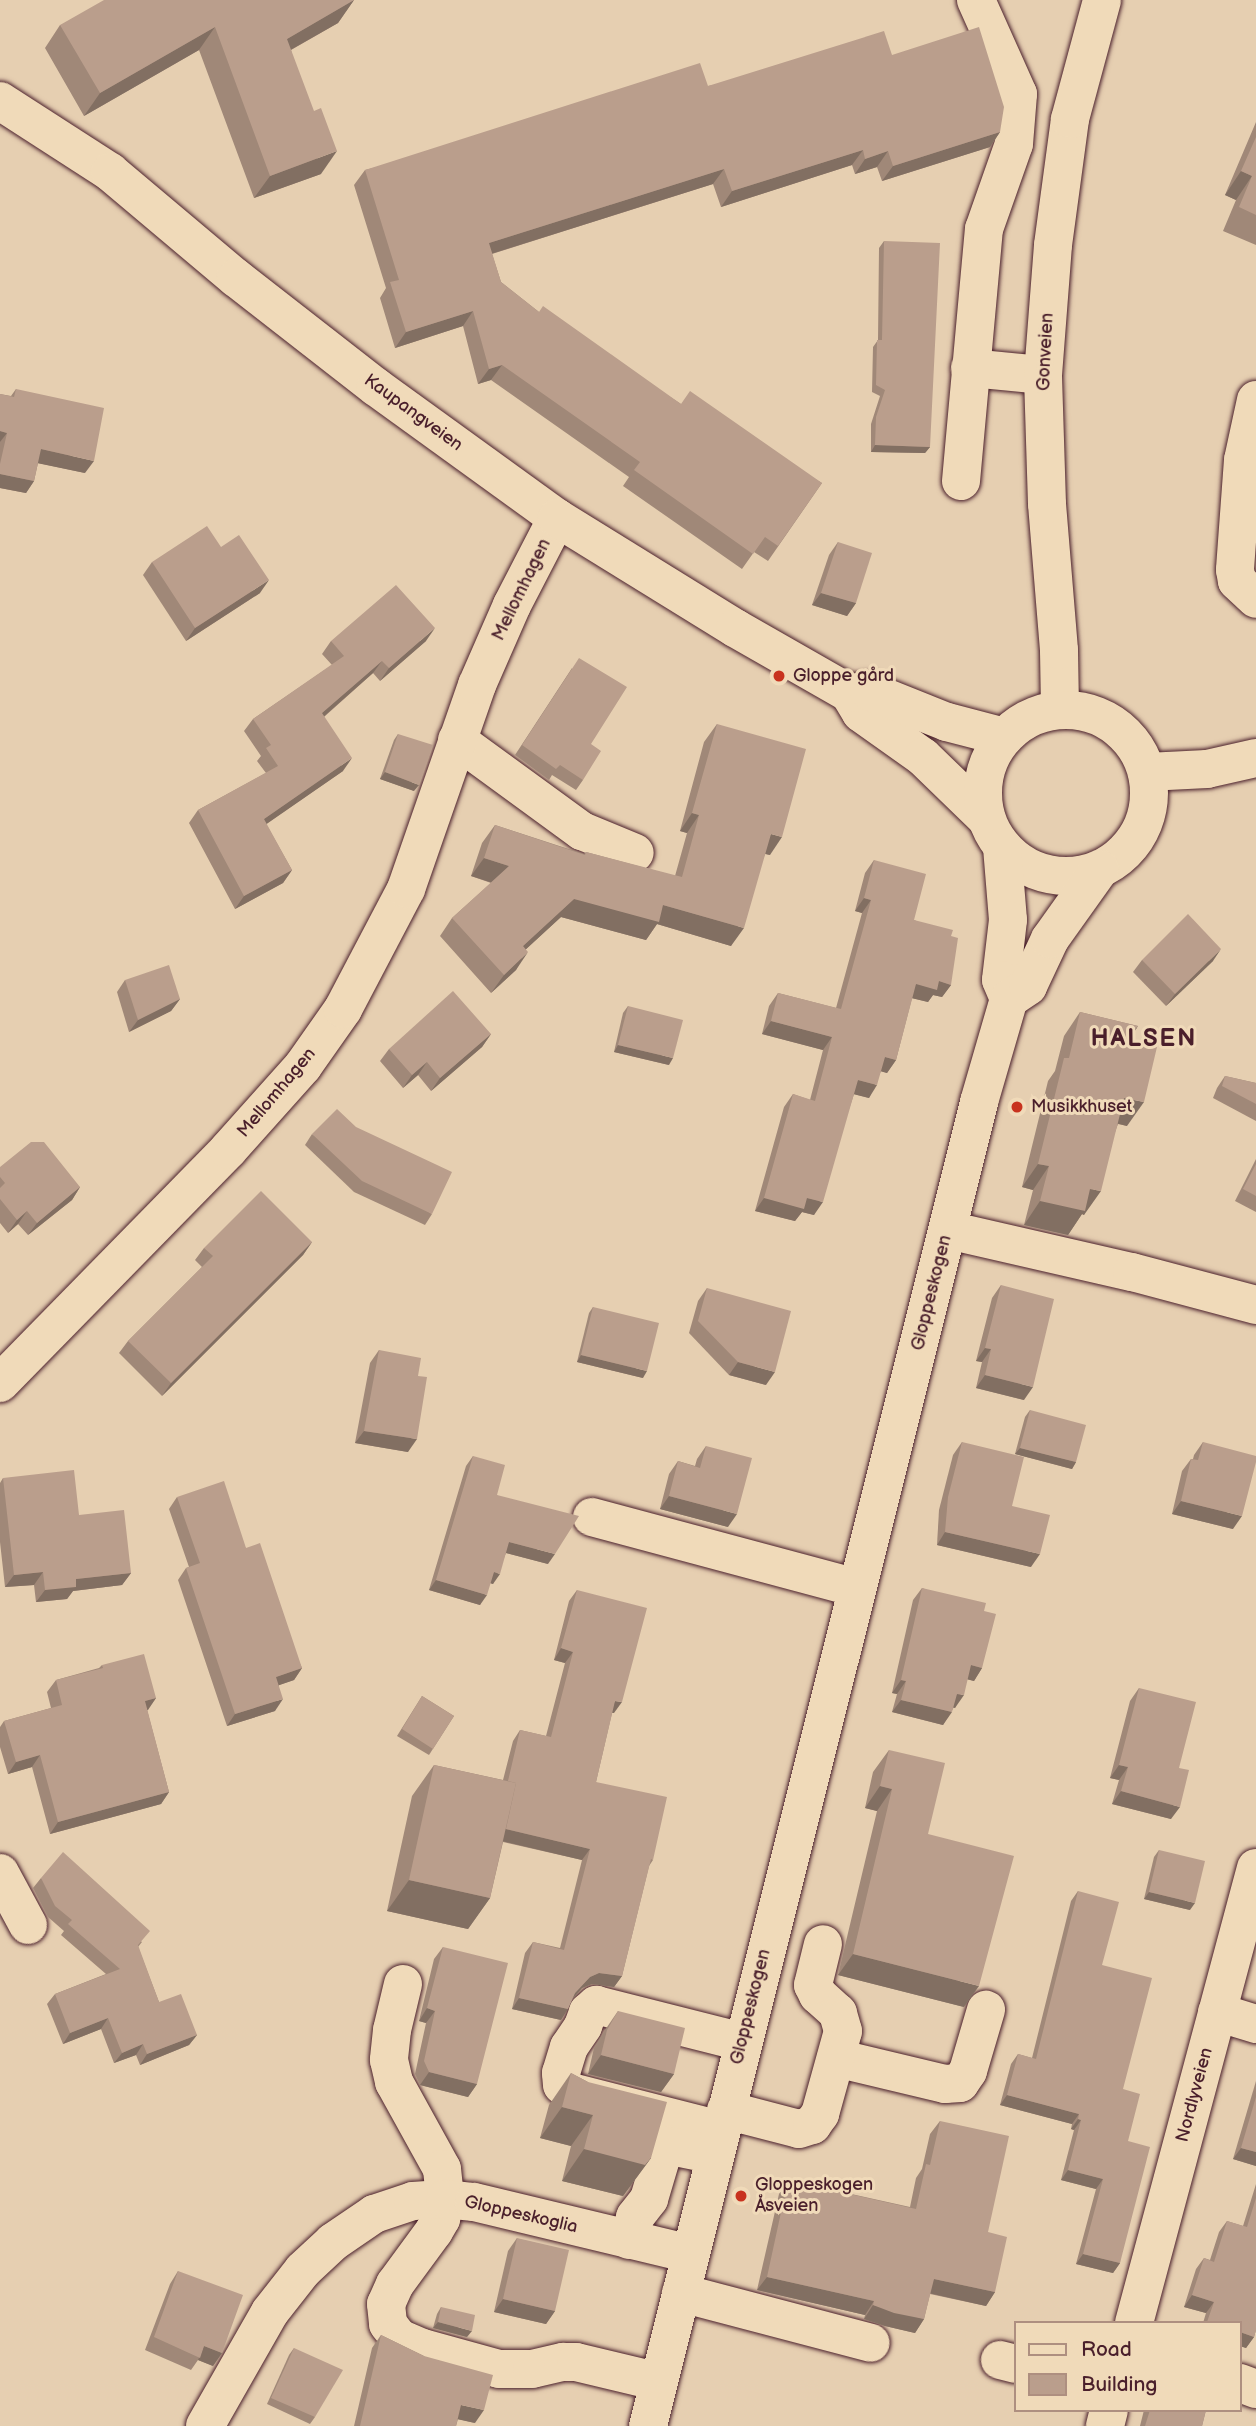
<!DOCTYPE html>
<html>
<head>
<meta charset="utf-8">
<style>
	body { margin:0 }
	#map { position:relative; width:1256px; height:2426px; overflow:hidden; background:#e6cfb1; font-family:"Balsamiq Sans",sans-serif }
	div>[style] { position:absolute }
	[style*='--x'] { left:calc(var(--x)*1px); top:calc(var(--y)*1px); width:calc(var(--w)*1px); rotate:calc(var(--a)*1deg) }
	.roads { filter:drop-shadow(0 0 2px #4a1f2b) drop-shadow(0 0 2px #4a1f2b) }
	.minor>* { height:38px; margin:-19px; padding:0 19px; transform-origin:19px; border-radius:19px; background:#f0dab9 }
	.major>* { height:38px; margin:-19px; padding:0 19px; transform-origin:19px; border-radius:19px; background:#f0dab9 }
	.major>.ring { margin:-19px; padding:0; box-sizing:content-box; background:none; border:38px solid #f0dab9; border-radius:50% }
	.wall>* { inset:0; background:#a08878 }
	.shaded-wall>* { inset:0; background:#826f62 }
	.building>* { inset:0; background:#ba9e8c }
	.dots>* { width:19px; height:19px; translate:-50% -50%; box-sizing:border-box; border:4px solid #f0dab9; border-radius:50% }
	span { translate:-50% -50%; white-space:nowrap; text-align:center; line-height:1.15; -webkit-text-stroke:6px #f0dab9; paint-order:stroke }
	.street-label { font-size:18px; color:#4a1f2b }
	.poi-label { font-size:18px; color:#4a1f2b }
	.left { translate:0 -50%; text-align:left }
	.district-label { font-size:24px; color:#4a1f2b; font-weight:700; letter-spacing:2px }
	.legend { position:absolute; left:1014px; top:2321px; width:228px; height:91px; box-sizing:border-box; background:#f0dab9; border:2px solid #ae8f80; margin:0; padding:9px 12px; list-style:none; font-size:21px; color:#4a1f2b }
	.legend li { display:flex; align-items:center; gap:14px; height:35px }
	.legend b { width:35px; border:2px solid #ae8f80 }
</style>
</head>
<body>
<div id="map">
	<div class="roads">
		<div class="minor">
			<i style="--x:970;--y:368;--w:73;--a:5.5"></i>
			<i style="--x:1256;--y:400;--w:61;--a:102.2"></i>
			<i style="--x:1243;--y:460;--w:110;--a:94.2"></i>
			<i style="--x:1235;--y:570;--w:11;--a:80"></i>
			<i style="--x:1237;--y:581;--w:26;--a:43"></i>
			<i style="--x:961;--y:481;--w:253;--a:-84.8"></i>
			<i style="--x:984;--y:229;--w:90;--a:-70.6"></i>
			<i style="--x:1014;--y:144;--w:50;--a:-85.4"></i>
			<i style="--x:1018;--y:94;--w:103;--a:-114.1"></i>
			<i style="--x:1060;--y:708;--w:58;--a:-91"></i>
			<i style="--x:1059;--y:650;--w:146;--a:-94.7"></i>
			<i style="--x:1047;--y:504;--w:129;--a:-91.8"></i>
			<i style="--x:1043;--y:375;--w:130;--a:-85.6"></i>
			<i style="--x:1053;--y:245;--w:127;--a:-82.3"></i>
			<i style="--x:1070;--y:119;--w:123;--a:-74.9"></i>
			<i style="--x:457;--y:740;--w:155;--a:36.1"></i>
			<i style="--x:582;--y:831;--w:57;--a:22.5"></i>
			<i style="--x:1147;--y:772;--w:60;--a:-2.9"></i>
			<i style="--x:1207;--y:769;--w:50;--a:-12.7"></i>
			<i style="--x:948;--y:1230;--w:189;--a:12.9"></i>
			<i style="--x:1132;--y:1272;--w:128;--a:14.9"></i>
			<i style="--x:0;--y:1383;--w:326;--a:-45.6"></i>
			<i style="--x:228;--y:1150;--w:113;--a:-48.2"></i>
			<i style="--x:303;--y:1066;--w:70;--a:-54.9"></i>
			<i style="--x:343;--y:1009;--w:136;--a:-62.3"></i>
			<i style="--x:406;--y:889;--w:216;--a:-70.8"></i>
			<i style="--x:477;--y:685;--w:87;--a:-66.4"></i>
			<i style="--x:512;--y:605;--w:98;--a:-62.7"></i>
			<i style="--x:592;--y:1517;--w:274;--a:15"></i>
			<i style="--x:0;--y:1873;--w:59;--a:61.7"></i>
			<i style="--x:403;--y:1984;--w:47;--a:103.4"></i>
			<i style="--x:392;--y:2030;--w:30;--a:96"></i>
			<i style="--x:389;--y:2060;--w:23;--a:77"></i>
			<i style="--x:394;--y:2082;--w:99;--a:61.1"></i>
			<i style="--x:442;--y:2169;--w:30;--a:84"></i>
			<i style="--x:445;--y:2199;--w:20;--a:101"></i>
			<i style="--x:441;--y:2219;--w:14;--a:120"></i>
			<i style="--x:434;--y:2231;--w:66;--a:126.3"></i>
			<i style="--x:395;--y:2284;--w:22;--a:114"></i>
			<i style="--x:386;--y:2304;--w:20;--a:84"></i>
			<i style="--x:388;--y:2324;--w:18;--a:52"></i>
			<i style="--x:399;--y:2338;--w:26;--a:23"></i>
			<i style="--x:423;--y:2348;--w:79;--a:15.4"></i>
			<i style="--x:499;--y:2369;--w:33;--a:0"></i>
			<i style="--x:532;--y:2369;--w:32;--a:-13"></i>
			<i style="--x:563;--y:2362;--w:13;--a:0"></i>
			<i style="--x:576;--y:2362;--w:85;--a:13.5"></i>
			<i style="--x:1217;--y:2012;--w:41;--a:17.1"></i>
			<i style="--x:836;--y:2058;--w:112;--a:13.4"></i>
			<i style="--x:945;--y:2084;--w:15;--a:-4"></i>
			<i style="--x:960;--y:2083;--w:14;--a:-56"></i>
			<i style="--x:968;--y:2071;--w:64;--a:-73.6"></i>
			<i style="--x:726;--y:2110;--w:75;--a:14.6"></i>
			<i style="--x:799;--y:2129;--w:14;--a:-17"></i>
			<i style="--x:812;--y:2125;--w:14;--a:-54"></i>
			<i style="--x:820;--y:2114;--w:86;--a:-74.5"></i>
			<i style="--x:843;--y:2031;--w:19;--a:-106"></i>
			<i style="--x:838;--y:2013;--w:27;--a:-138"></i>
			<i style="--x:818;--y:1995;--w:11;--a:-117"></i>
			<i style="--x:813;--y:1985;--w:42;--a:-76.3"></i>
			<i style="--x:720;--y:2130;--w:154;--a:-165.7"></i>
			<i style="--x:571;--y:2092;--w:11;--a:-142"></i>
			<i style="--x:562;--y:2085;--w:12;--a:-95"></i>
			<i style="--x:561;--y:2073;--w:27;--a:-73"></i>
			<i style="--x:569;--y:2047;--w:25;--a:-56"></i>
			<i style="--x:583;--y:2026;--w:15;--a:-70"></i>
			<i style="--x:588;--y:2012;--w:11;--a:-41"></i>
			<i style="--x:596;--y:2005;--w:151;--a:14.2"></i>
			<i style="--x:629;--y:2240;--w:24;--a:-75"></i>
			<i style="--x:635;--y:2217;--w:23;--a:-52"></i>
			<i style="--x:649;--y:2199;--w:56;--a:-73.5"></i>
			<i style="--x:665;--y:2145;--w:50;--a:11.5"></i>
			<i style="--x:681;--y:2293;--w:196;--a:14.7"></i>
			<i style="--x:1134;--y:2323;--w:471;--a:-75"></i>
			<i style="--x:1000;--y:2360;--w:16;--a:14"></i>
			<i style="--x:1240;--y:2383;--w:17;--a:21"></i>
			<i style="--x:205;--y:2426;--w:131;--a:-60.3"></i>
			<i style="--x:270;--y:2312;--w:53;--a:-51.8"></i>
			<i style="--x:303;--y:2270;--w:41;--a:-43"></i>
			<i style="--x:333;--y:2242;--w:50;--a:-34.3"></i>
			<i style="--x:374;--y:2214;--w:41;--a:-18.4"></i>
			<i style="--x:413;--y:2201;--w:32;--a:-4"></i>
			<i style="--x:445;--y:2199;--w:29;--a:6"></i>
			<i style="--x:474;--y:2202;--w:222;--a:13.5"></i>
			<i style="--x:1105;--y:2426;--w:16;--a:-76"></i>
		</div>
		<div class="major">
			<i style="--x:0;--y:101;--w:131;--a:32.8"></i>
			<i style="--x:110;--y:172;--w:165;--a:40.1"></i>
			<i style="--x:236;--y:278;--w:177;--a:37.9"></i>
			<i style="--x:376;--y:387;--w:223;--a:35.9"></i>
			<i style="--x:557;--y:518;--w:209;--a:31.7"></i>
			<i style="--x:735;--y:628;--w:131;--a:29.7"></i>
			<i style="--x:849;--y:693;--w:23;--a:59"></i>
			<i style="--x:861;--y:713;--w:76;--a:35.4"></i>
			<i style="--x:923;--y:757;--w:88;--a:44.1"></i>
			<i style="--x:849;--y:693;--w:20;--a:-6"></i>
			<i style="--x:869;--y:691;--w:84;--a:21.7"></i>
			<i style="--x:947;--y:722;--w:59;--a:14.7"></i>
			<i class="ring" style="left:983px;top:710px;width:128px;height:128px"></i>
			<i style="--x:1002;--y:847;--w:73;--a:85.3"></i>
			<i style="--x:1008;--y:920;--w:60;--a:96.7"></i>
			<i style="--x:1001;--y:980;--w:21;--a:67"></i>
			<i style="--x:648;--y:2426;--w:1365;--a:-75.96"></i>
			<i style="--x:979;--y:1102;--w:107;--a:-73.8"></i>
			<i style="--x:1009;--y:999;--w:23;--a:-34"></i>
			<i style="--x:1028;--y:986;--w:52;--a:-64.9"></i>
			<i style="--x:1050;--y:939;--w:86;--a:-54.5"></i>
		</div>
	</div>
	<div class="wall">
		<i style="clip-path:polygon(354px 0,338px 23px,291px 50px,321px 174px,254px 198px,199px 50px,84px 116px,45px 48px,60px 25px)"></i>
		<i style="clip-path:polygon(892px 55px,1000px 132px,990px 147px,882px 181px,877px 167px,855px 174px,852px 165px,721px 207px,713px 184px,492px 254px,501px 282px,539px 312px,681px 404px,822px 483px,768px 561px,754px 552px,742px 569px,623px 486px,629px 477px,491px 380px,478px 384px,463px 326px,395px 348px,380px 298px,386px 288px,354px 185px,365px 170px,708px 86px)"></i>
		<i style="clip-path:polygon(1256px 122px,1256px 245px,1223px 231px,1236px 200px,1225px 195px)"></i>
		<i style="clip-path:polygon(884px 241px,930px 447px,925px 453px,871px 452px,871px 424px,880px 396px,872px 392px,873px 347px,878px 340px,879px 248px)"></i>
		<i style="clip-path:polygon(16px 389px,85px 473px,38px 463px,34px 481px,26px 493px,0 488px,0 394px,11px 396px)"></i>
		<i style="clip-path:polygon(838px 542px,856px 603px,847px 616px,812px 605px,829px 555px)"></i>
		<i style="clip-path:polygon(152px 562px,260px 593px,186px 641px,143px 575px)"></i>
		<i style="clip-path:polygon(331px 641px,426px 641px,380px 681px,373px 673px,324px 717px,343px 771px,266px 824px,292px 870px,283px 883px,235px 909px,189px 823px,198px 810px,266px 773px,257px 761px,261px 756px,244px 731px,253px 719px,332px 665px,322px 654px)"></i>
		<i style="clip-path:polygon(572px 668px,583px 780px,576px 790px,552px 775px,549px 780px,515px 755px)"></i>
		<i style="clip-path:polygon(717px 724px,770px 855px,765px 854px,731px 946px,657px 924px,646px 940px,561px 917px,526px 949px,516px 970px,491px 993px,440px 936px,452px 918px,491px 883px,471px 876px,482px 843px,495px 825px,584px 854px,586px 852px,675px 876px,687px 833px,680px 831px,704px 742px)"></i>
		<i style="clip-path:polygon(398px 734px,414px 791px,380px 779px,394px 740px)"></i>
		<i style="clip-path:polygon(874px 860px,914px 920px,951px 936px,951px 985px,942px 997px,933px 995px,928px 1002px,912px 998px,896px 1060px,887px 1073px,881px 1071px,869px 1098px,854px 1094px,814px 1215px,802px 1212px,795px 1221px,755px 1211px,784px 1107px,793px 1094px,810px 1100px,823px 1050px,762px 1034px,769px 1006px,778px 993px,836px 1008px,862px 913px,855px 911px,865px 873px)"></i>
		<i style="clip-path:polygon(1142px 960px,1213px 961px,1166px 1006px,1133px 972px)"></i>
		<i style="clip-path:polygon(125px 980px,180px 999px,171px 1011px,129px 1032px,117px 992px)"></i>
		<i style="clip-path:polygon(628px 1006px,669px 1065px,614px 1052px,623px 1013px)"></i>
		<i style="clip-path:polygon(1080px 1012px,1138px 1026px,1129px 1040px,1127px 1126px,1118px 1124px,1084px 1215px,1082px 1214px,1068px 1235px,1024px 1225px,1033px 1190px,1022px 1187px,1048px 1081px,1055px 1071px,1064px 1036px)"></i>
		<i style="clip-path:polygon(491px 1034px,482px 1047px,431px 1091px,418px 1075px,403px 1088px,380px 1061px,389px 1049px)"></i>
		<i style="clip-path:polygon(1225px 1076px,1256px 1083px,1256px 1121px,1213px 1098px,1217px 1088px)"></i>
		<i style="clip-path:polygon(312px 1134px,432px 1214px,425px 1225px,354px 1192px,305px 1145px)"></i>
		<i style="clip-path:polygon(1256px 1159px,1256px 1212px,1235px 1201px)"></i>
		<i style="clip-path:polygon(0 1167px,80px 1187px,72px 1200px,28px 1235px,18px 1224px,8px 1233px,0 1223px)"></i>
		<i style="clip-path:polygon(312px 1242px,303px 1255px,162px 1396px,119px 1353px,128px 1341px,202px 1267px,195px 1260px,204px 1248px)"></i>
		<i style="clip-path:polygon(1001px 1285px,1024px 1400px,976px 1388px,982px 1362px,976px 1361px,992px 1298px)"></i>
		<i style="clip-path:polygon(707px 1288px,766px 1385px,729px 1375px,689px 1333px,698px 1301px)"></i>
		<i style="clip-path:polygon(593px 1307px,643px 1378px,577px 1362px,589px 1313px)"></i>
		<i style="clip-path:polygon(379px 1350px,418px 1376px,408px 1452px,355px 1443px,370px 1363px)"></i>
		<i style="clip-path:polygon(1030px 1410px,1076px 1462px,1072px 1469px,1015px 1454px,1025px 1417px)"></i>
		<i style="clip-path:polygon(962px 1442px,1012px 1506px,1031px 1567px,937px 1545px,939px 1510px,953px 1455px)"></i>
		<i style="clip-path:polygon(1203px 1442px,1233px 1529px,1172px 1514px,1182px 1471px,1191px 1459px,1193px 1459px,1194px 1455px)"></i>
		<i style="clip-path:polygon(706px 1446px,728px 1527px,660px 1509px,669px 1474px,678px 1461px,695px 1466px,697px 1459px)"></i>
		<i style="clip-path:polygon(473px 1456px,497px 1495px,548px 1564px,506px 1553px,493px 1584px,490px 1583px,480px 1605px,429px 1590px,466px 1466px)"></i>
		<i style="clip-path:polygon(3px 1478px,79px 1515px,131px 1573px,122px 1585px,73px 1591px,67px 1599px,36px 1602px,34px 1585px,5px 1587px,0 1542px,0 1483px)"></i>
		<i style="clip-path:polygon(177px 1497px,246px 1548px,302px 1668px,294px 1680px,279px 1685px,275px 1711px,227px 1726px,178px 1580px,186px 1568px,189px 1567px,169px 1509px)"></i>
		<i style="clip-path:polygon(922px 1588px,984px 1611px,982px 1668px,974px 1681px,967px 1679px,955px 1708px,954px 1707px,943px 1725px,892px 1712px,897px 1694px,892px 1693px,913px 1600px)"></i>
		<i style="clip-path:polygon(577px 1590px,614px 1713px,612px 1713px,596px 1782px,653px 1860px,649px 1866px,622px 1976px,614px 1987px,592px 1984px,582px 1988px,573px 1998px,561px 2020px,512px 2009px,525px 1953px,533px 1942px,560px 1948px,582px 1860px,503px 1842px,490px 1898px,468px 1929px,387px 1911px,412px 1796px,434px 1765px,503px 1780px,513px 1741px,520px 1730px,546px 1736px,565px 1663px,554px 1660px,569px 1601px)"></i>
		<i style="clip-path:polygon(102px 1665px,156px 1698px,147px 1710px,169px 1792px,161px 1804px,50px 1834px,32px 1767px,8px 1774px,0 1747px,0 1727px,4px 1721px,51px 1708px,47px 1692px,56px 1680px,99px 1668px)"></i>
		<i style="clip-path:polygon(1139px 1688px,1179px 1768px,1171px 1819px,1112px 1804px,1119px 1780px,1110px 1778px,1130px 1701px)"></i>
		<i style="clip-path:polygon(422px 1696px,454px 1716px,429px 1755px,397px 1736px)"></i>
		<i style="clip-path:polygon(889px 1750px,928px 1834px,964px 2007px,838px 1975px,877px 1811px,865px 1808px,873px 1772px)"></i>
		<i style="clip-path:polygon(1159px 1850px,1190px 1910px,1144px 1899px,1154px 1857px)"></i>
		<i style="clip-path:polygon(41px 1878px,142px 1942px,138px 1947px,159px 2002px,197px 2035px,189px 2045px,140px 2065px,136px 2055px,114px 2063px,101px 2029px,63px 2044px,47px 2004px,55px 1994px,106px 1974px,61px 1935px,64px 1931px,48px 1917px,33px 1888px)"></i>
		<i style="clip-path:polygon(1078px 1891px,1102px 1965px,1123px 2089px,1128px 2141px,1120px 2263px,1113px 2273px,1076px 2264px,1096px 2189px,1061px 2180px,1074px 2130px,1071px 2129px,1072px 2124px,1000px 2105px,1011px 2064px,1018px 2054px,1032px 2058px,1071px 1901px)"></i>
		<i style="clip-path:polygon(443px 1947px,477px 2084px,468px 2097px,420px 2085px,415px 2074px,426px 2023px,419px 2021px,434px 1959px)"></i>
		<i style="clip-path:polygon(618px 2011px,674px 2074px,661px 2092px,588px 2074px,594px 2048px,605px 2030px)"></i>
		<i style="clip-path:polygon(571px 2073px,588px 2082px,651px 2158px,623px 2196px,562px 2181px,571px 2146px,540px 2138px,549px 2105px)"></i>
		<i style="clip-path:polygon(1256px 2081px,1256px 2166px,1233px 2159px)"></i>
		<i style="clip-path:polygon(940px 2121px,988px 2232px,995px 2292px,986px 2306px,930px 2294px,924px 2319px,915px 2333px,885px 2326px,864px 2319px,865px 2315px,757px 2290px,779px 2194px,788px 2180px,910px 2207px,916px 2178px,922px 2169px,930px 2134px)"></i>
		<i style="clip-path:polygon(1256px 2184px,1256px 2330px,1254px 2337px,1246px 2348px,1240px 2346px,1240px 2323px,1203px 2323px,1206px 2313px,1184px 2307px,1196px 2269px,1204px 2258px,1210px 2260px,1219px 2232px,1227px 2221px,1243px 2226px)"></i>
		<i style="clip-path:polygon(517px 2238px,555px 2311px,546px 2324px,494px 2312px,508px 2251px)"></i>
		<i style="clip-path:polygon(178px 2271px,222px 2353px,213px 2366px,198px 2360px,191px 2370px,145px 2350px,170px 2284px)"></i>
		<i style="clip-path:polygon(441px 2307px,467px 2337px,433px 2328px,437px 2314px)"></i>
		<i style="clip-path:polygon(381px 2335px,424px 2356px,475px 2423px,458px 2419px,456px 2426px,354px 2426px,372px 2348px)"></i>
		<i style="clip-path:polygon(294px 2348px,315px 2417px,310px 2424px,267px 2404px,289px 2355px)"></i>
		<i style="clip-path:polygon(1144px 2410px,1206px 2410px,1202px 2426px,1140px 2426px)"></i>
	</div>
	<div class="shaded-wall">
		<i style="clip-path:polygon(354px 0,338px 23px,271px 61px,287px 39px)"></i>
		<i style="clip-path:polygon(215px 27px,199px 50px,84px 116px,100px 93px)"></i>
		<i style="clip-path:polygon(1000px 132px,990px 147px,882px 181px,893px 166px)"></i>
		<i style="clip-path:polygon(863px 150px,852px 165px,721px 207px,732px 191px)"></i>
		<i style="clip-path:polygon(337px 151px,321px 174px,254px 198px,270px 176px)"></i>
		<i style="clip-path:polygon(888px 151px,877px 167px,855px 174px,865px 159px)"></i>
		<i style="clip-path:polygon(724px 169px,713px 184px,478px 258px,489px 243px)"></i>
		<i style="clip-path:polygon(1241px 171px,1252px 176px,1236px 200px,1225px 195px)"></i>
		<i style="clip-path:polygon(473px 311px,463px 326px,395px 348px,406px 332px)"></i>
		<i style="clip-path:polygon(502px 365px,491px 380px,478px 384px,489px 369px)"></i>
		<i style="clip-path:polygon(0 431px,7px 433px,0 442px)"></i>
		<i style="clip-path:polygon(875px 445px,930px 447px,925px 453px,871px 452px)"></i>
		<i style="clip-path:polygon(41px 449px,94px 461px,85px 473px,32px 462px)"></i>
		<i style="clip-path:polygon(0 474px,34px 481px,26px 493px,0 488px)"></i>
		<i style="clip-path:polygon(269px 580px,260px 593px,186px 641px,195px 628px)"></i>
		<i style="clip-path:polygon(821px 593px,856px 603px,847px 616px,812px 605px)"></i>
		<i style="clip-path:polygon(435px 628px,426px 641px,380px 681px,389px 668px)"></i>
		<i style="clip-path:polygon(382px 661px,373px 673px,313px 726px,322px 713px)"></i>
		<i style="clip-path:polygon(352px 758px,343px 771px,255px 832px,264px 819px)"></i>
		<i style="clip-path:polygon(385px 772px,419px 785px,414px 791px,380px 779px)"></i>
		<i style="clip-path:polygon(692px 813px,699px 815px,687px 833px,680px 831px)"></i>
		<i style="clip-path:polygon(771px 834px,782px 837px,770px 855px,758px 852px)"></i>
		<i style="clip-path:polygon(484px 858px,509px 866px,496px 884px,471px 876px)"></i>
		<i style="clip-path:polygon(292px 870px,283px 883px,235px 909px,244px 896px)"></i>
		<i style="clip-path:polygon(864px 898px,871px 900px,862px 913px,855px 911px)"></i>
		<i style="clip-path:polygon(574px 899px,663px 905px,744px 928px,731px 946px,657px 924px,646px 940px,561px 917px,510px 964px,523px 946px)"></i>
		<i style="clip-path:polygon(1221px 949px,1213px 961px,1166px 1006px,1175px 994px)"></i>
		<i style="clip-path:polygon(528px 952px,516px 970px,491px 993px,504px 975px)"></i>
		<i style="clip-path:polygon(939px 981px,951px 985px,942px 997px,933px 995px,928px 1002px,907px 997px,916px 984px)"></i>
		<i style="clip-path:polygon(180px 999px,171px 1011px,129px 1032px,138px 1020px)"></i>
		<i style="clip-path:polygon(771px 1021px,832px 1037px,823px 1050px,762px 1034px)"></i>
		<i style="clip-path:polygon(1138px 1026px,1122px 1050px,1125px 1039px)"></i>
		<i style="clip-path:polygon(491px 1034px,482px 1047px,431px 1091px,440px 1078px)"></i>
		<i style="clip-path:polygon(618px 1045px,673px 1058px,669px 1065px,614px 1052px)"></i>
		<i style="clip-path:polygon(885px 1057px,896px 1060px,887px 1073px,876px 1070px)"></i>
		<i style="clip-path:polygon(427px 1062px,418px 1075px,403px 1088px,412px 1075px)"></i>
		<i style="clip-path:polygon(858px 1080px,877px 1085px,869px 1098px,849px 1093px)"></i>
		<i style="clip-path:polygon(1124px 1098px,1144px 1102px,1127px 1126px,1108px 1121px)"></i>
		<i style="clip-path:polygon(1038px 1164px,1049px 1166px,1033px 1190px,1022px 1187px)"></i>
		<i style="clip-path:polygon(80px 1187px,72px 1200px,28px 1235px,37px 1223px)"></i>
		<i style="clip-path:polygon(1090px 1189px,1101px 1191px,1084px 1215px,1082px 1214px,1068px 1235px,1024px 1225px,1040px 1201px)"></i>
		<i style="clip-path:polygon(764px 1198px,807px 1198px,823px 1202px,814px 1215px,802px 1212px,795px 1221px,755px 1211px)"></i>
		<i style="clip-path:polygon(27px 1211px,18px 1224px,8px 1233px,17px 1220px)"></i>
		<i style="clip-path:polygon(312px 1242px,303px 1255px,162px 1396px,171px 1383px)"></i>
		<i style="clip-path:polygon(985px 1348px,991px 1349px,982px 1362px,976px 1361px)"></i>
		<i style="clip-path:polygon(581px 1355px,647px 1371px,643px 1378px,577px 1362px)"></i>
		<i style="clip-path:polygon(738px 1362px,775px 1372px,766px 1385px,729px 1375px)"></i>
		<i style="clip-path:polygon(985px 1375px,1033px 1387px,1024px 1400px,976px 1388px)"></i>
		<i style="clip-path:polygon(364px 1431px,417px 1439px,408px 1452px,355px 1443px)"></i>
		<i style="clip-path:polygon(1020px 1448px,1076px 1462px,1072px 1469px,1015px 1454px)"></i>
		<i style="clip-path:polygon(669px 1496px,737px 1514px,728px 1527px,660px 1509px)"></i>
		<i style="clip-path:polygon(1181px 1501px,1242px 1516px,1233px 1529px,1172px 1514px)"></i>
		<i style="clip-path:polygon(945px 1532px,1040px 1554px,1031px 1567px,937px 1545px)"></i>
		<i style="clip-path:polygon(509px 1542px,555px 1554px,548px 1564px,502px 1552px)"></i>
		<i style="clip-path:polygon(43px 1572px,34px 1585px,5px 1587px,14px 1575px)"></i>
		<i style="clip-path:polygon(494px 1572px,500px 1574px,493px 1584px,487px 1582px)"></i>
		<i style="clip-path:polygon(131px 1573px,122px 1585px,73px 1591px,67px 1599px,36px 1602px,45px 1590px,76px 1579px)"></i>
		<i style="clip-path:polygon(436px 1580px,487px 1595px,480px 1605px,429px 1590px)"></i>
		<i style="clip-path:polygon(561px 1648px,573px 1652px,565px 1663px,554px 1660px)"></i>
		<i style="clip-path:polygon(971px 1665px,982px 1668px,974px 1681px,962px 1678px)"></i>
		<i style="clip-path:polygon(302px 1668px,294px 1680px,268px 1689px,276px 1677px)"></i>
		<i style="clip-path:polygon(901px 1680px,906px 1681px,897px 1694px,892px 1693px)"></i>
		<i style="clip-path:polygon(957px 1694px,964px 1695px,955px 1708px,948px 1706px)"></i>
		<i style="clip-path:polygon(156px 1698px,148px 1710px,137px 1713px,145px 1701px)"></i>
		<i style="clip-path:polygon(283px 1699px,275px 1711px,227px 1726px,235px 1714px)"></i>
		<i style="clip-path:polygon(901px 1700px,952px 1712px,943px 1725px,892px 1712px)"></i>
		<i style="clip-path:polygon(615px 1701px,622px 1702px,614px 1713px,608px 1712px)"></i>
		<i style="clip-path:polygon(40px 1755px,32px 1767px,8px 1774px,16px 1762px)"></i>
		<i style="clip-path:polygon(1119px 1765px,1128px 1767px,1119px 1780px,1110px 1778px)"></i>
		<i style="clip-path:polygon(880px 1786px,892px 1789px,877px 1811px,865px 1808px)"></i>
		<i style="clip-path:polygon(1121px 1791px,1180px 1807px,1171px 1819px,1112px 1804px)"></i>
		<i style="clip-path:polygon(169px 1792px,161px 1804px,50px 1834px,58px 1822px)"></i>
		<i style="clip-path:polygon(497px 1827px,590px 1849px,582px 1860px,489px 1838px)"></i>
		<i style="clip-path:polygon(409px 1880px,490px 1898px,468px 1929px,387px 1911px)"></i>
		<i style="clip-path:polygon(1149px 1892px,1195px 1903px,1190px 1910px,1144px 1899px)"></i>
		<i style="clip-path:polygon(853px 1954px,979px 1986px,964px 2007px,838px 1975px)"></i>
		<i style="clip-path:polygon(599px 1973px,622px 1976px,614px 1987px,592px 1984px,582px 1988px,568px 2004px,575px 1993px,590px 1977px)"></i>
		<i style="clip-path:polygon(519px 1998px,568px 2009px,561px 2020px,512px 2009px)"></i>
		<i style="clip-path:polygon(427px 2008px,435px 2011px,426px 2023px,419px 2021px)"></i>
		<i style="clip-path:polygon(108px 2018px,101px 2029px,63px 2044px,70px 2033px)"></i>
		<i style="clip-path:polygon(197px 2035px,189px 2045px,140px 2065px,147px 2054px)"></i>
		<i style="clip-path:polygon(143px 2044px,136px 2055px,114px 2063px,122px 2053px)"></i>
		<i style="clip-path:polygon(601px 2055px,674px 2074px,661px 2092px,588px 2074px)"></i>
		<i style="clip-path:polygon(429px 2072px,477px 2084px,468px 2097px,420px 2085px)"></i>
		<i style="clip-path:polygon(1007px 2095px,1079px 2114px,1072px 2124px,1000px 2105px)"></i>
		<i style="clip-path:polygon(562px 2107px,593px 2115px,571px 2146px,540px 2138px)"></i>
		<i style="clip-path:polygon(1078px 2119px,1081px 2120px,1074px 2130px,1071px 2129px)"></i>
		<i style="clip-path:polygon(1241px 2148px,1256px 2152px,1256px 2166px,1233px 2159px)"></i>
		<i style="clip-path:polygon(584px 2149px,651px 2158px,623px 2196px,562px 2181px)"></i>
		<i style="clip-path:polygon(1068px 2170px,1103px 2179px,1096px 2189px,1061px 2180px)"></i>
		<i style="clip-path:polygon(1083px 2254px,1120px 2263px,1113px 2273px,1076px 2264px)"></i>
		<i style="clip-path:polygon(767px 2277px,874px 2301px,865px 2315px,757px 2290px)"></i>
		<i style="clip-path:polygon(934px 2279px,995px 2292px,986px 2306px,924px 2292px)"></i>
		<i style="clip-path:polygon(1192px 2295px,1214px 2302px,1206px 2313px,1184px 2307px)"></i>
		<i style="clip-path:polygon(503px 2299px,555px 2311px,546px 2324px,494px 2312px)"></i>
		<i style="clip-path:polygon(873px 2305px,924px 2319px,915px 2333px,885px 2326px,864px 2319px)"></i>
		<i style="clip-path:polygon(438px 2322px,472px 2331px,467px 2337px,433px 2328px)"></i>
		<i style="clip-path:polygon(1240px 2332px,1254px 2337px,1246px 2348px,1240px 2346px)"></i>
		<i style="clip-path:polygon(204px 2346px,222px 2353px,213px 2366px,198px 2360px)"></i>
		<i style="clip-path:polygon(461px 2405px,484px 2410px,475px 2423px,452px 2418px)"></i>
	</div>
	<div class="building">
		<i style="clip-path:polygon(104px 0,354px 0,287px 39px,314px 111px,321px 108px,337px 151px,270px 176px,215px 27px,100px 93px,60px 25px)"></i>
		<i style="clip-path:polygon(979px 27px,1004px 107px,1000px 132px,893px 166px,888px 151px,865px 159px,863px 150px,732px 191px,724px 169px,489px 243px,501px 282px,539px 312px,543px 306px,681px 404px,690px 391px,822px 483px,778px 546px,765px 537px,753px 554px,634px 470px,640px 462px,502px 365px,489px 369px,473px 311px,406px 332px,390px 282px,399px 280px,365px 170px,700px 63px,708px 86px,884px 31px,892px 55px)"></i>
		<i style="clip-path:polygon(1256px 137px,1256px 215px,1239px 207px,1252px 176px,1241px 171px)"></i>
		<i style="clip-path:polygon(884px 241px,940px 243px,930px 447px,875px 445px,876px 417px,885px 390px,876px 385px,877px 340px,882px 340px)"></i>
		<i style="clip-path:polygon(16px 389px,104px 408px,94px 461px,41px 449px,34px 481px,0 474px,0 464px,7px 433px,0 431px,0 394px,14px 397px)"></i>
		<i style="clip-path:polygon(207px 526px,221px 547px,239px 535px,269px 580px,195px 628px,152px 562px)"></i>
		<i style="clip-path:polygon(838px 542px,872px 553px,856px 603px,821px 593px)"></i>
		<i style="clip-path:polygon(396px 585px,435px 628px,389px 668px,382px 661px,322px 713px,352px 758px,264px 819px,292px 870px,244px 896px,198px 810px,278px 766px,266px 748px,271px 745px,253px 719px,344px 656px,331px 641px)"></i>
		<i style="clip-path:polygon(579px 658px,627px 687px,591px 744px,601px 751px,583px 780px,560px 765px,556px 769px,522px 745px)"></i>
		<i style="clip-path:polygon(717px 724px,806px 749px,782px 837px,771px 834px,744px 928px,663px 905px,659px 922px,574px 899px,523px 946px,528px 952px,504px 975px,452px 918px,509px 866px,484px 858px,495px 825px,585px 855px,586px 852px,682px 877px,699px 815px,692px 813px)"></i>
		<i style="clip-path:polygon(398px 734px,433px 745px,419px 785px,385px 772px)"></i>
		<i style="clip-path:polygon(874px 860px,926px 874px,914px 920px,953px 930px,951px 936px,958px 938px,951px 985px,939px 981px,937px 990px,916px 984px,896px 1060px,885px 1057px,877px 1085px,858px 1080px,823px 1202px,807px 1198px,804px 1209px,764px 1198px,793px 1094px,815px 1101px,832px 1037px,771px 1021px,778px 993px,841px 1009px,871px 900px,864px 898px)"></i>
		<i style="clip-path:polygon(1188px 914px,1221px 949px,1175px 994px,1142px 960px)"></i>
		<i style="clip-path:polygon(169px 965px,180px 999px,138px 1020px,125px 980px)"></i>
		<i style="clip-path:polygon(453px 991px,491px 1034px,440px 1078px,427px 1062px,412px 1075px,389px 1049px)"></i>
		<i style="clip-path:polygon(628px 1006px,683px 1020px,673px 1058px,618px 1045px)"></i>
		<i style="clip-path:polygon(1080px 1012px,1138px 1026px,1125px 1039px,1157px 1047px,1144px 1102px,1124px 1098px,1101px 1191px,1090px 1189px,1085px 1211px,1040px 1201px,1049px 1166px,1038px 1164px,1064px 1058px,1069px 1058px)"></i>
		<i style="clip-path:polygon(1225px 1076px,1256px 1083px,1256px 1104px,1222px 1086px)"></i>
		<i style="clip-path:polygon(337px 1109px,356px 1127px,452px 1172px,432px 1214px,362px 1181px,312px 1134px)"></i>
		<i style="clip-path:polygon(31px 1142px,44px 1142px,80px 1187px,37px 1223px,27px 1211px,17px 1220px,0 1199px,0 1188px,5px 1183px,0 1177px,0 1167px)"></i>
		<i style="clip-path:polygon(1256px 1164px,1256px 1196px,1243px 1189px)"></i>
		<i style="clip-path:polygon(261px 1191px,312px 1242px,171px 1383px,128px 1341px,213px 1256px,204px 1248px)"></i>
		<i style="clip-path:polygon(1001px 1285px,1054px 1299px,1033px 1387px,985px 1375px,991px 1349px,985px 1348px)"></i>
		<i style="clip-path:polygon(707px 1288px,791px 1311px,775px 1372px,738px 1362px,698px 1321px)"></i>
		<i style="clip-path:polygon(593px 1307px,659px 1323px,647px 1371px,581px 1355px)"></i>
		<i style="clip-path:polygon(379px 1350px,421px 1358px,418px 1376px,427px 1377px,417px 1439px,364px 1431px)"></i>
		<i style="clip-path:polygon(1030px 1410px,1086px 1425px,1076px 1462px,1020px 1448px)"></i>
		<i style="clip-path:polygon(962px 1442px,1024px 1457px,1012px 1506px,1050px 1515px,1040px 1554px,945px 1532px,948px 1497px)"></i>
		<i style="clip-path:polygon(1203px 1442px,1256px 1456px,1256px 1462px,1242px 1516px,1181px 1501px,1191px 1459px,1198px 1460px)"></i>
		<i style="clip-path:polygon(706px 1446px,752px 1458px,737px 1514px,669px 1496px,678px 1461px,700px 1468px)"></i>
		<i style="clip-path:polygon(473px 1456px,505px 1465px,497px 1495px,579px 1516px,555px 1554px,509px 1542px,500px 1574px,494px 1572px,487px 1595px,436px 1580px)"></i>
		<i style="clip-path:polygon(74px 1470px,79px 1515px,124px 1510px,131px 1573px,76px 1579px,76px 1587px,45px 1590px,43px 1572px,14px 1575px,3px 1478px)"></i>
		<i style="clip-path:polygon(224px 1481px,246px 1548px,260px 1543px,302px 1668px,276px 1677px,283px 1699px,235px 1714px,186px 1568px,200px 1563px,177px 1497px)"></i>
		<i style="clip-path:polygon(922px 1588px,986px 1603px,984px 1611px,996px 1614px,982px 1668px,971px 1665px,964px 1695px,957px 1694px,952px 1712px,901px 1700px,906px 1681px,901px 1680px)"></i>
		<i style="clip-path:polygon(577px 1590px,647px 1608px,622px 1702px,615px 1701px,596px 1782px,667px 1797px,653px 1860px,651px 1859px,622px 1976px,599px 1973px,590px 1977px,575px 1993px,568px 2009px,519px 1998px,533px 1942px,564px 1950px,590px 1849px,506px 1829px,516px 1783px,508px 1781px,520px 1730px,551px 1737px,573px 1652px,561px 1648px)"></i>
		<i style="clip-path:polygon(144px 1654px,156px 1698px,145px 1701px,169px 1792px,58px 1822px,40px 1755px,16px 1762px,4px 1721px,62px 1705px,56px 1680px,103px 1668px,102px 1665px)"></i>
		<i style="clip-path:polygon(1139px 1688px,1196px 1702px,1179px 1768px,1189px 1770px,1180px 1807px,1121px 1791px,1128px 1767px,1119px 1765px)"></i>
		<i style="clip-path:polygon(422px 1696px,454px 1716px,433px 1749px,402px 1729px)"></i>
		<i style="clip-path:polygon(889px 1750px,945px 1763px,928px 1834px,1014px 1856px,979px 1986px,853px 1954px,892px 1789px,880px 1786px)"></i>
		<i style="clip-path:polygon(434px 1765px,516px 1783px,490px 1898px,409px 1880px)"></i>
		<i style="clip-path:polygon(1159px 1850px,1205px 1861px,1195px 1903px,1149px 1892px)"></i>
		<i style="clip-path:polygon(63px 1852px,150px 1931px,138px 1945px,159px 2002px,181px 1994px,197px 2035px,147px 2054px,143px 2044px,122px 2053px,108px 2018px,70px 2033px,55px 1994px,120px 1969px,68px 1924px,72px 1920px,55px 1906px,41px 1878px)"></i>
		<i style="clip-path:polygon(1078px 1891px,1119px 1902px,1102px 1965px,1152px 1978px,1123px 2089px,1140px 2094px,1128px 2141px,1150px 2147px,1120px 2263px,1083px 2254px,1103px 2179px,1068px 2170px,1081px 2120px,1078px 2119px,1079px 2114px,1007px 2095px,1018px 2054px,1036px 2059px)"></i>
		<i style="clip-path:polygon(443px 1947px,508px 1963px,477px 2084px,429px 2072px,424px 2061px,435px 2011px,427px 2008px)"></i>
		<i style="clip-path:polygon(618px 2011px,685px 2028px,674px 2074px,601px 2055px,607px 2030px)"></i>
		<i style="clip-path:polygon(571px 2073px,588px 2082px,667px 2102px,651px 2158px,645px 2165px,584px 2149px,593px 2115px,562px 2107px)"></i>
		<i style="clip-path:polygon(1256px 2097px,1256px 2152px,1241px 2148px)"></i>
		<i style="clip-path:polygon(940px 2121px,1009px 2136px,988px 2232px,1007px 2237px,995px 2292px,934px 2279px,924px 2319px,894px 2313px,873px 2305px,874px 2301px,767px 2277px,788px 2180px,916px 2209px,926px 2164px,930px 2165px)"></i>
		<i style="clip-path:polygon(1256px 2198px,1256px 2330px,1254px 2337px,1240px 2332px,1240px 2323px,1207px 2322px,1214px 2302px,1192px 2295px,1204px 2258px,1214px 2262px,1227px 2221px,1247px 2227px)"></i>
		<i style="clip-path:polygon(517px 2238px,569px 2250px,555px 2311px,503px 2299px)"></i>
		<i style="clip-path:polygon(178px 2271px,243px 2295px,222px 2353px,204px 2346px,200px 2358px,154px 2337px)"></i>
		<i style="clip-path:polygon(441px 2307px,475px 2315px,472px 2331px,438px 2322px)"></i>
		<i style="clip-path:polygon(381px 2335px,424px 2356px,493px 2375px,484px 2410px,461px 2405px,456px 2426px,360px 2426px)"></i>
		<i style="clip-path:polygon(294px 2348px,343px 2370px,315px 2417px,271px 2398px)"></i>
		<i style="clip-path:polygon(1150px 2410px,1206px 2410px,1202px 2426px,1145px 2426px)"></i>
	</div>
	<div class="dots">
		<i style="left:779px;top:676px;background:#c8321e"></i>
		<i style="left:1017px;top:1107px;background:#c8321e"></i>
		<i style="left:741px;top:2196px;background:#c8321e"></i>
	</div>
	<div class="street-label">
		<span style="left:1046px;top:352px;rotate:-87deg">Gonveien</span>
		<span style="left:413px;top:413px;rotate:36deg">Kaupangveien</span>
		<span style="left:522px;top:590px;rotate:-64deg">Mellomhagen</span>
		<span style="left:277px;top:1093px;rotate:-50deg">Mellomhagen</span>
		<span style="left:932px;top:1293px;rotate:-76deg">Gloppeskogen</span>
		<span style="left:751px;top:2007px;rotate:-76deg">Gloppeskogen</span>
		<span style="left:1195px;top:2095px;rotate:-75deg">Nordlyveien</span>
		<span style="left:521px;top:2215px;rotate:13deg">Gloppeskoglia</span>
	</div>
	<div class="poi-label">
		<span class="left" style="left:793px;top:676px">Gloppe gård</span>
		<span class="left" style="left:1031px;top:1107px">Musikkhuset</span>
		<span class="left" style="left:755px;top:2196px">Gloppeskogen<br>Åsveien</span>
	</div>
	<div class="district-label">
		<span style="left:1144px;top:1039px">HALSEN</span>
	</div>
	<ul class="legend">
	<li><b style="height:9px;background:#f0dab9"></b>Road</li>
	<li><b style="height:19px;background:#ba9e8c"></b>Building</li>
	</ul>
</div>
</body>
</html>
